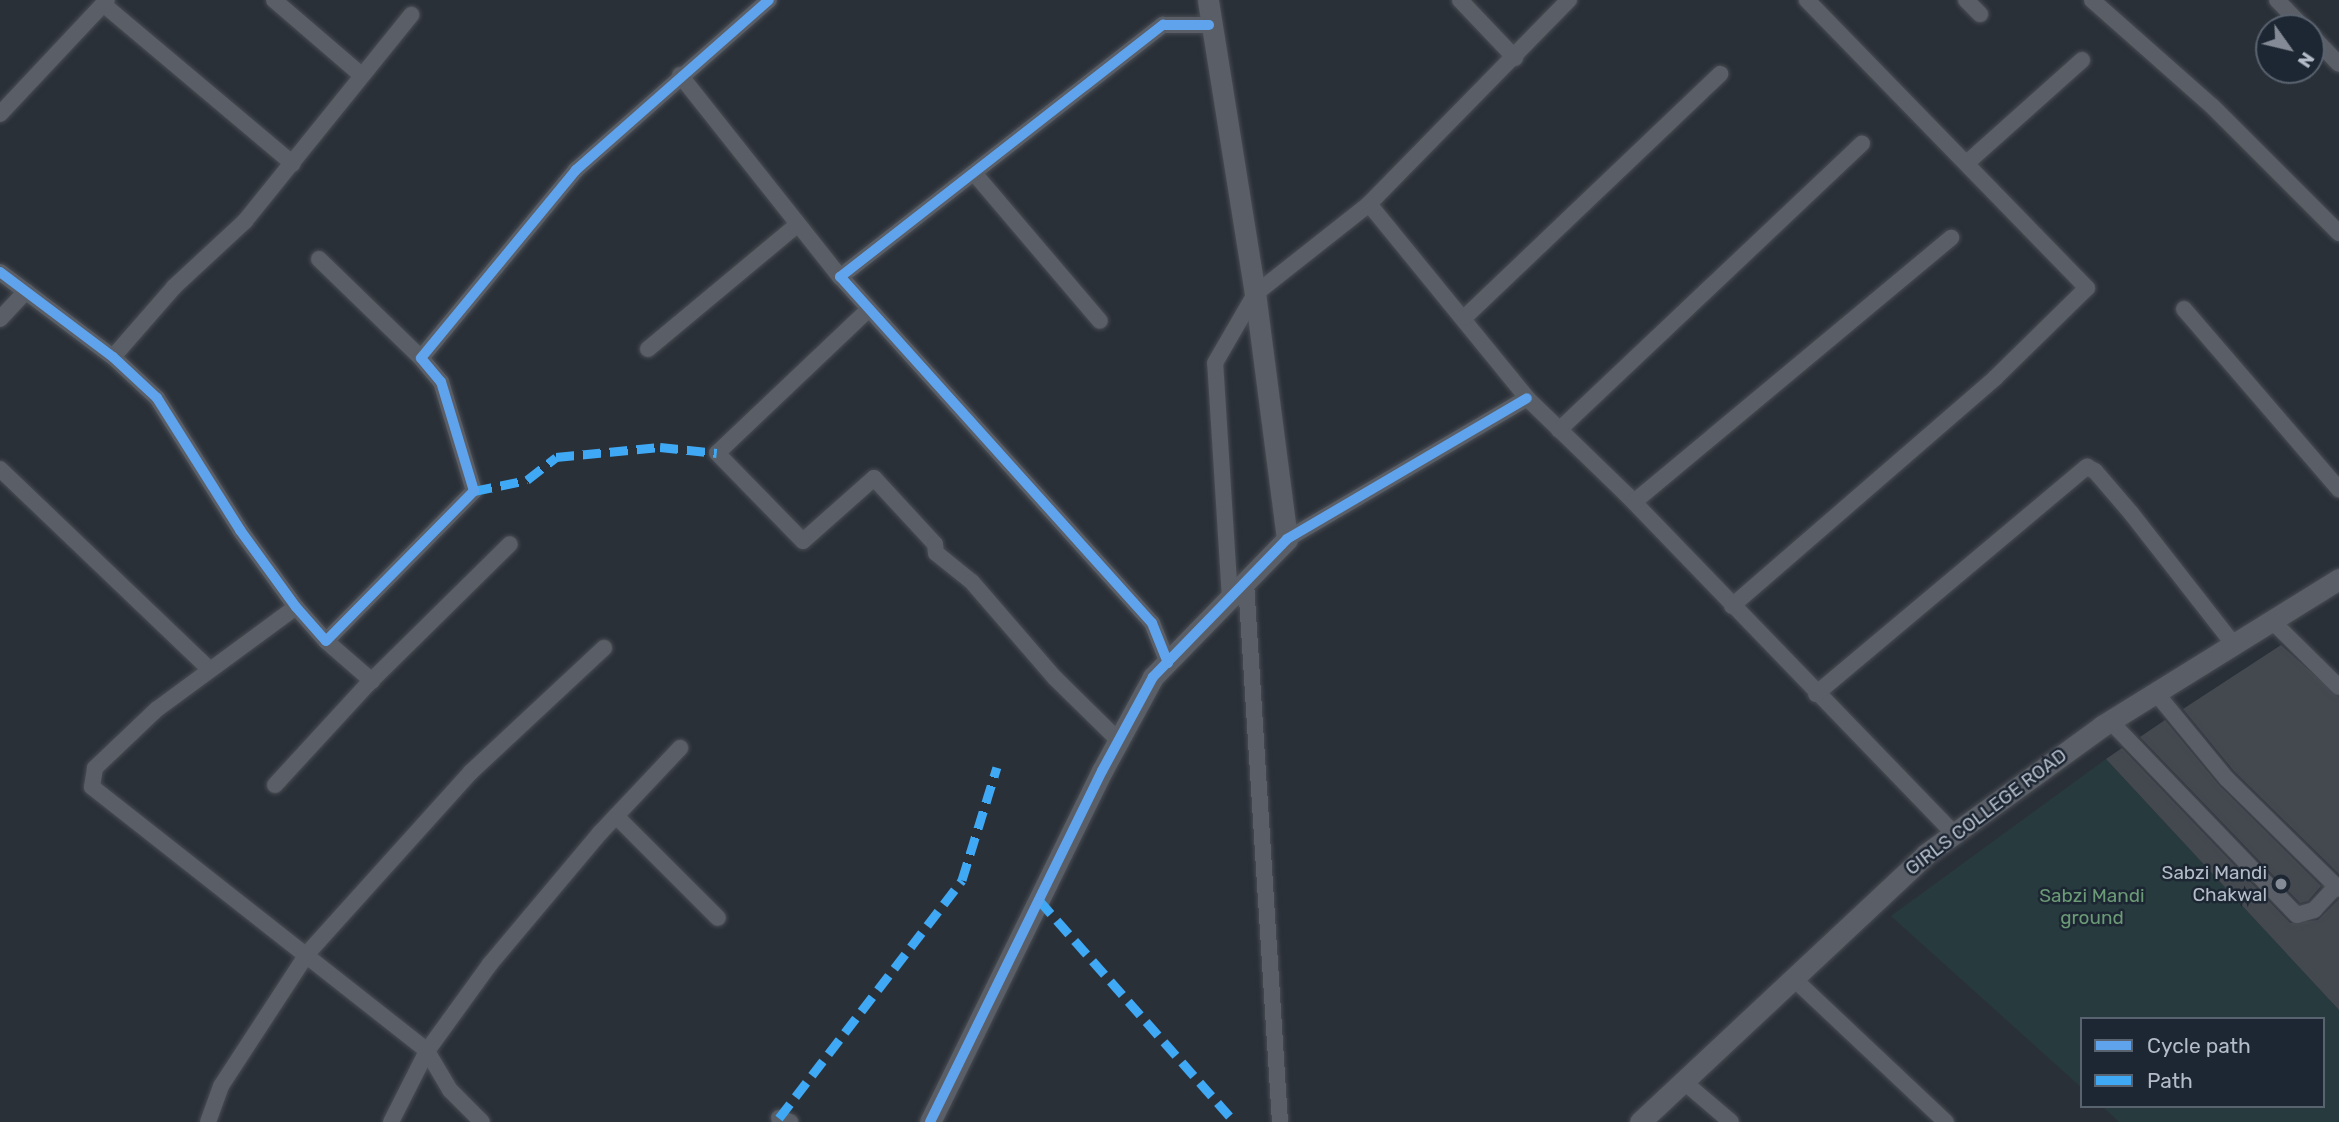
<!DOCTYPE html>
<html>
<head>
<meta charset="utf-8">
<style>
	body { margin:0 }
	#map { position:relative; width:2339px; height:1122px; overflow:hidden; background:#2a3038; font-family:Rubik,sans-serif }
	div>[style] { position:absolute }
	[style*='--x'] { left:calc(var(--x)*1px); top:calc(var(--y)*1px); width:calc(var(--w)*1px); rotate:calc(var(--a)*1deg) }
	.green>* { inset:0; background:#273a3e }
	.building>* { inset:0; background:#444950 }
	.roads { filter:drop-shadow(0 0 2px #484c53) drop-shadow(0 0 2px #484c53) }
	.minor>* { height:16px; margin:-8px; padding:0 8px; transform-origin:8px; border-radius:8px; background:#5a5e66 }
	.tertiary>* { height:21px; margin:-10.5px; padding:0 10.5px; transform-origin:10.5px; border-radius:10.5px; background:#5a5e66 }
	.quiet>* { height:9px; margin-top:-4.5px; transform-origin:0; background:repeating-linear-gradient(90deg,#3fa9f5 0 18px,transparent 0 27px) }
	.cycleway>* { height:10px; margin:-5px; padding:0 5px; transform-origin:5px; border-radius:5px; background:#60a3ed }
	.dots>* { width:19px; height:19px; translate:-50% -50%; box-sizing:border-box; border:4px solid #1d2633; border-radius:50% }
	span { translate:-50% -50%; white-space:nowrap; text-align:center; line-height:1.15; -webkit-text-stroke:5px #1d2633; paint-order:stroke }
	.street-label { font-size:19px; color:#b4bcc9 }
	.poi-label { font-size:19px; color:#b4bcc9 }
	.right { translate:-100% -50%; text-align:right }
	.park-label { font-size:19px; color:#6b9a76 }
	.legend { position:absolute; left:2080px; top:1017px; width:245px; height:91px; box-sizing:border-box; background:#1d2633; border:2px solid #59626f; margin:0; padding:9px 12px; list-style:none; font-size:21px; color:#b4bcc9 }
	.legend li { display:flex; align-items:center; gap:14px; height:35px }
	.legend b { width:35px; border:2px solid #59626f }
	.north { position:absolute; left:2255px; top:14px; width:70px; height:70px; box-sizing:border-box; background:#1d2633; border:2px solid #59626f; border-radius:50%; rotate:124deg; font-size:19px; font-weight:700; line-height:28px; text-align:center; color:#b4bcc9 }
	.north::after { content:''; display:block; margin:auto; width:24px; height:32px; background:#848b96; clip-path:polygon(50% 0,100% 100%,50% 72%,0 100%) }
</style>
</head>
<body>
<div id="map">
	<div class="green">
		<i style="clip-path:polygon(2106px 759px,2339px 1010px,2339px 1122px,2119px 1122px,2102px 1106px,2323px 1106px,2323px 1019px,2082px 1019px,2082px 1088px,1891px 916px)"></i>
	</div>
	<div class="building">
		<i style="clip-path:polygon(2281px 645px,2339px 697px,2339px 874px,2234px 771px,2183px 709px)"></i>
		<i style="clip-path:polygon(2165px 720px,2219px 785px,2321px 886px,2308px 901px,2300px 903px,2140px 737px)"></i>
		<i style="clip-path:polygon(2122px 748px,2290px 923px,2318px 920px,2339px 899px,2339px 1010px,2106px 759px)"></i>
	</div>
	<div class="roads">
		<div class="minor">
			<i style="--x:274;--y:0;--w:113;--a:40.7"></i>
			<i style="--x:1460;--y:0;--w:80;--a:46.5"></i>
			<i style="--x:1966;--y:0;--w:20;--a:45"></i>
			<i style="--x:2092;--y:0;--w:160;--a:41.5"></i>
			<i style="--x:2212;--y:106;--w:180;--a:45"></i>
			<i style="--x:2277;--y:0;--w:39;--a:46"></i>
			<i style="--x:103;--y:4;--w:248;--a:40.1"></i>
			<i style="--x:2311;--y:35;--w:40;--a:46"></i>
			<i style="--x:680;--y:75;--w:258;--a:51.6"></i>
			<i style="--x:0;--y:114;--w:156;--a:-46.8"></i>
			<i style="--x:1968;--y:162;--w:153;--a:-41.8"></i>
			<i style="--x:974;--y:173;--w:194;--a:49.6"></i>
			<i style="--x:1369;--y:204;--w:250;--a:50.8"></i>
			<i style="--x:1527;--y:398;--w:141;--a:44.1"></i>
			<i style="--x:1628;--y:496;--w:470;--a:46"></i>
			<i style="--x:319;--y:259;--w:142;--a:44.1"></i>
			<i style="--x:0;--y:272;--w:141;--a:37"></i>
			<i style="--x:113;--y:357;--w:60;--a:43"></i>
			<i style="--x:157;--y:398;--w:156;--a:57.8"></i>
			<i style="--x:240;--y:530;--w:95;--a:54"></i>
			<i style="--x:296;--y:607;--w:45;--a:48.6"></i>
			<i style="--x:326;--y:641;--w:211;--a:-45.4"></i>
			<i style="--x:474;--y:491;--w:114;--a:-106.8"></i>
			<i style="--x:441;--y:382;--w:31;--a:-130"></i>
			<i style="--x:421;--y:358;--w:244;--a:-50.5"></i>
			<i style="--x:576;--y:170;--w:257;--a:-41.4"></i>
			<i style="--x:869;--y:309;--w:209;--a:136.5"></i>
			<i style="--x:717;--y:453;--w:123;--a:45.7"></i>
			<i style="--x:803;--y:541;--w:95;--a:-41.6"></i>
			<i style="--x:874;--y:478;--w:90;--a:47.3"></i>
			<i style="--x:935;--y:544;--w:9;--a:84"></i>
			<i style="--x:936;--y:553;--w:46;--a:38.9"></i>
			<i style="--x:972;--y:582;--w:127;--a:49.2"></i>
			<i style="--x:1055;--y:678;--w:90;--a:44.5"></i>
			<i style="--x:2184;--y:309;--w:238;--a:49.3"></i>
			<i style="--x:1464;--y:318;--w:354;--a:-43.6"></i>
			<i style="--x:0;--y:319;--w:38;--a:-47"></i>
			<i style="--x:648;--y:349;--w:195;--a:-39.8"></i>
			<i style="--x:113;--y:357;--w:93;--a:-48.9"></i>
			<i style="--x:174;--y:287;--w:97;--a:-42.9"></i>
			<i style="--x:245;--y:221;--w:265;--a:-51.1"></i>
			<i style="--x:1559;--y:430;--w:417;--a:-43.4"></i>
			<i style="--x:0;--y:469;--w:289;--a:43.7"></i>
			<i style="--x:1634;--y:502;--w:413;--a:-39.8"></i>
			<i style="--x:1287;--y:539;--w:278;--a:-30.4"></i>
			<i style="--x:1246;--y:582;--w:541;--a:86.4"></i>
			<i style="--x:1230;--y:599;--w:236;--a:-93.6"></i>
			<i style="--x:1215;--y:363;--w:80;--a:-59.9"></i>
			<i style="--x:1255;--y:294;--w:145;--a:-38.3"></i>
			<i style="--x:1369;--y:204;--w:286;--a:-45.6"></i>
			<i style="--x:1732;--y:606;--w:349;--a:-40.9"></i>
			<i style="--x:1996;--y:377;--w:127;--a:-44.4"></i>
			<i style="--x:2087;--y:288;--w:402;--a:-134.2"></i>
			<i style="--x:296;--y:607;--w:172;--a:143.7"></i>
			<i style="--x:157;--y:709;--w:86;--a:136.4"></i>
			<i style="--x:95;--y:768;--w:19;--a:99"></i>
			<i style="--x:92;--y:787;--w:427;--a:38.2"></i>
			<i style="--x:427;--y:1051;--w:45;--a:59.5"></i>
			<i style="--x:450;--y:1090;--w:45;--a:45"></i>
			<i style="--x:2272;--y:621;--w:94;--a:44.6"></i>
			<i style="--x:326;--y:641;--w:61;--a:41"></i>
			<i style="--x:1168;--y:663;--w:43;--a:-111.8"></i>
			<i style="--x:1152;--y:623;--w:466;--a:-132"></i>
			<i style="--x:840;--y:277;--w:410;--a:-38"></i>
			<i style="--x:1163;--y:25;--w:46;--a:0"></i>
			<i style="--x:2156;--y:693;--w:110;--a:50.5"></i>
			<i style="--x:2226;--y:778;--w:158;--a:44.5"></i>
			<i style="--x:1816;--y:694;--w:354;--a:-40"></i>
			<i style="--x:2087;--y:467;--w:9;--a:27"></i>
			<i style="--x:2095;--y:471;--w:55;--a:49.4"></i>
			<i style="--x:2131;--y:513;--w:167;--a:52"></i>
			<i style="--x:2110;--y:721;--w:269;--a:46.1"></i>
			<i style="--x:2297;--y:915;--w:18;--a:-16"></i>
			<i style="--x:2314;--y:910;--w:33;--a:-47"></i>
			<i style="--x:275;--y:785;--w:137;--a:-47.4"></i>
			<i style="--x:368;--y:684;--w:199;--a:-44.6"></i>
			<i style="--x:616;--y:816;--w:144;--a:45"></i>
			<i style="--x:1793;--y:978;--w:210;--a:43.3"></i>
			<i style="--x:1683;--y:1081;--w:63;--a:40.5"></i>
			<i style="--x:779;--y:1118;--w:12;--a:20"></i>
			<i style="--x:208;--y:1122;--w:38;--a:-70"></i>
			<i style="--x:221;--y:1086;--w:158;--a:-56.9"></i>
			<i style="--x:307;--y:954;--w:245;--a:-48"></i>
			<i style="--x:471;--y:772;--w:182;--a:-43"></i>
			<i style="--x:391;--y:1122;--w:80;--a:-63.1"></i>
			<i style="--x:427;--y:1051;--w:107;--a:-54.1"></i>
			<i style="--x:490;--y:964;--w:171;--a:-50"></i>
			<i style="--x:600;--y:833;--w:117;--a:-46.7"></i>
		</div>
		<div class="tertiary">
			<i style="--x:930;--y:1122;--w:391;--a:-63.9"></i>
			<i style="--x:1102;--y:771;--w:107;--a:-61.5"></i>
			<i style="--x:1153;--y:677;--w:192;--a:-45.8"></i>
			<i style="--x:1287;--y:539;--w:247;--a:-97.4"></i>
			<i style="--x:1255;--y:294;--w:298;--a:-99.1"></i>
			<i style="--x:1640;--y:1122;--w:392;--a:-43.1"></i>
			<i style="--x:1926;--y:854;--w:218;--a:-36"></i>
			<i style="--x:2102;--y:726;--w:279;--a:-31.8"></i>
		</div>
	</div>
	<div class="quiet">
		<i style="--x:474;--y:491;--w:54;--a:-11.7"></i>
		<i style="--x:527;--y:480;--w:37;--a:-38"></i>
		<i style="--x:556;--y:457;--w:104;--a:-5.5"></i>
		<i style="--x:660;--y:447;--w:57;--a:6"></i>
		<i style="--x:1039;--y:900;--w:296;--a:48.6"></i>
		<i style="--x:779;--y:1118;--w:300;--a:-52.4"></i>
		<i style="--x:962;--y:880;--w:118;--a:-72.8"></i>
	</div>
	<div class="cycleway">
		<i style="--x:0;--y:272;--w:141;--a:37"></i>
		<i style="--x:113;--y:357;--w:60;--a:43"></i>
		<i style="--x:157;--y:398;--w:156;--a:57.8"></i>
		<i style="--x:240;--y:530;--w:95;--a:54"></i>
		<i style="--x:296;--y:607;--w:45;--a:48.6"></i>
		<i style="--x:326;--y:641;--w:211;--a:-45.4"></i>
		<i style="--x:474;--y:491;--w:114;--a:-106.8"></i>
		<i style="--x:441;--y:382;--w:31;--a:-130"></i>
		<i style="--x:421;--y:358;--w:244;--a:-50.5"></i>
		<i style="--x:576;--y:170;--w:257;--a:-41.4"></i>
		<i style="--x:1168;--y:663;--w:43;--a:-111.8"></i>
		<i style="--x:1152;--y:623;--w:466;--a:-132"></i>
		<i style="--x:840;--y:277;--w:410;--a:-38"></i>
		<i style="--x:1163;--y:25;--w:46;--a:0"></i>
		<i style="--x:930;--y:1122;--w:391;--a:-63.9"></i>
		<i style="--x:1102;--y:771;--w:107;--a:-61.5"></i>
		<i style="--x:1153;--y:677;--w:192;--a:-45.8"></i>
		<i style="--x:1287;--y:539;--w:278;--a:-30.4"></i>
	</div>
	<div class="dots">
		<i style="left:2281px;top:884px;background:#848b96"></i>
	</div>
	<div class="street-label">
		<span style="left:1986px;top:812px;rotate:-37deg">GIRLS COLLEGE ROAD</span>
	</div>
	<div class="poi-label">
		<span class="right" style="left:2267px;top:884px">Sabzi Mandi<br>Chakwal</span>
	</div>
	<div class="park-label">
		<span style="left:2092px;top:907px">Sabzi Mandi<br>ground</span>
	</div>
	<ul class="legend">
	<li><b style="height:9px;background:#60a3ed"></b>Cycle path</li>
	<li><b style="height:9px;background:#3fa9f5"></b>Path</li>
	</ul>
	<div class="north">N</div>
</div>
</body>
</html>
